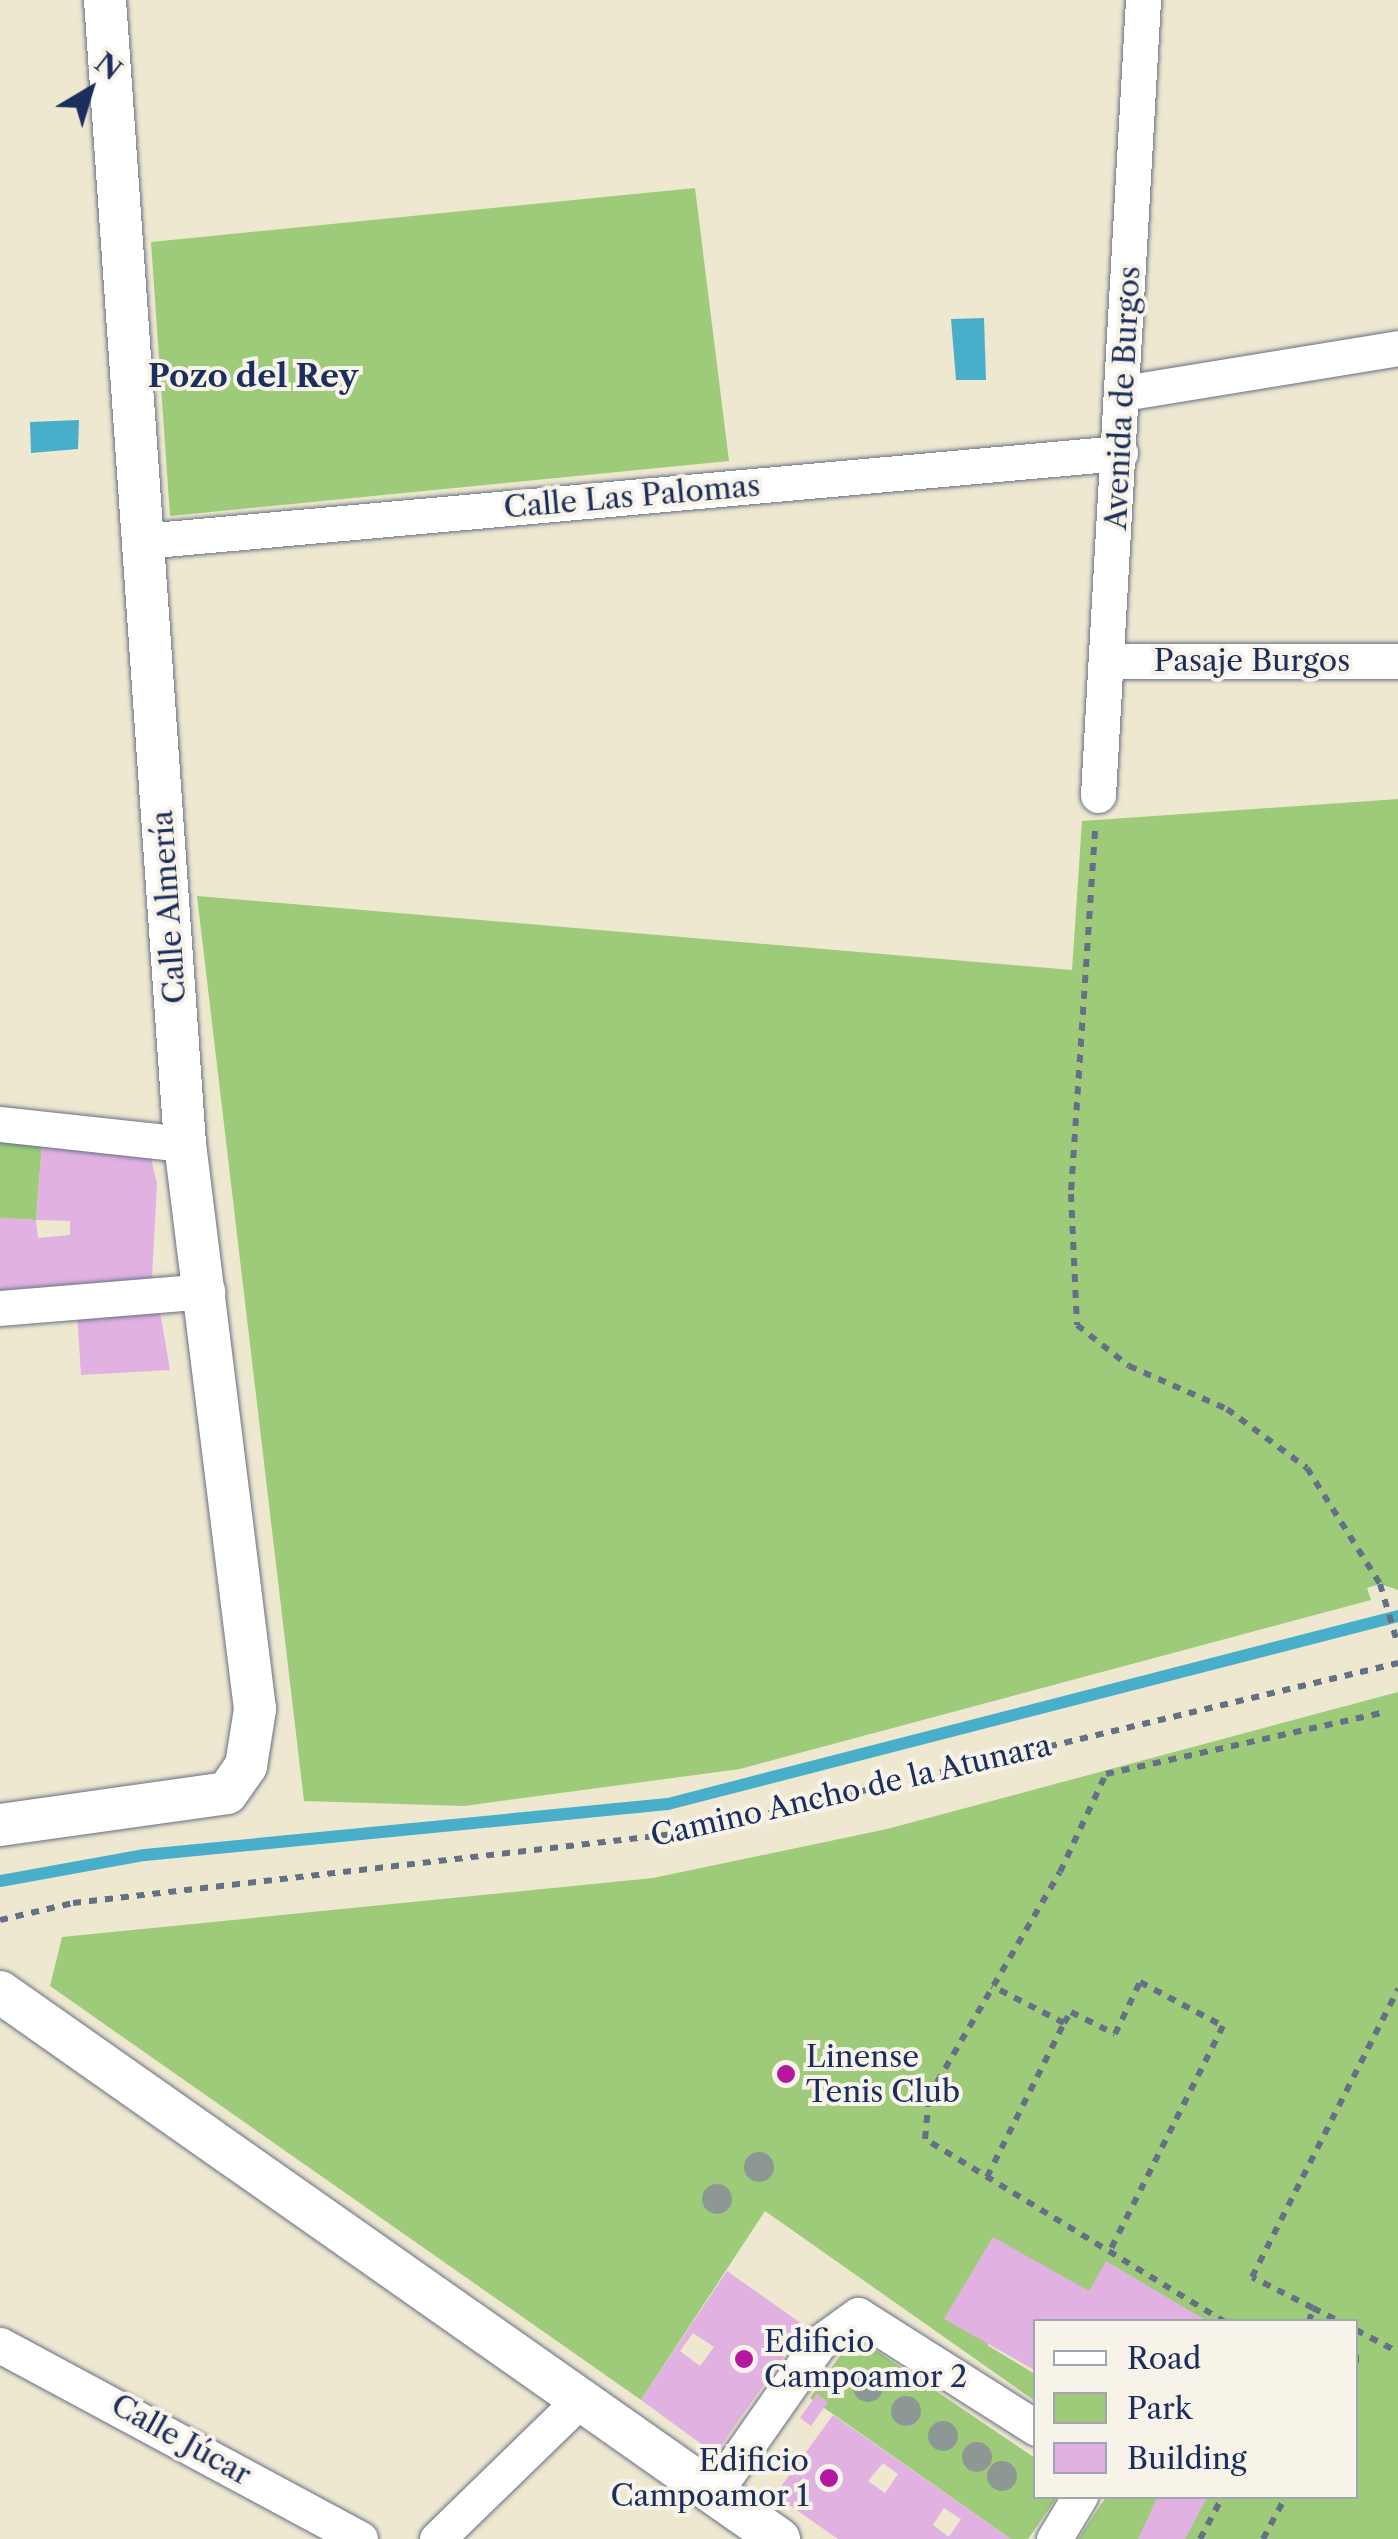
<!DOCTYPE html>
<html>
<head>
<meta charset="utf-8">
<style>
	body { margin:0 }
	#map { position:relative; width:1398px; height:2539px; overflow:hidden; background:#efe8d0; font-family:"Libre Caslon Text",serif }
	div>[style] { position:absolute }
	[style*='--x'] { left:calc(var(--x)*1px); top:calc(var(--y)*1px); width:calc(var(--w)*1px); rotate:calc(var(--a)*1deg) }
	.green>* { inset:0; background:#9dcb79 }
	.water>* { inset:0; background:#49aec9 }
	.stream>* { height:12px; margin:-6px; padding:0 6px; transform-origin:6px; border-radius:6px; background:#49aec9 }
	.building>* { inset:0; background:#e1b1e1 }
	.path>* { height:6px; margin-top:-3px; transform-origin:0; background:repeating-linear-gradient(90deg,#657086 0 8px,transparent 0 16px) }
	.roads { filter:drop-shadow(0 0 2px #657086) drop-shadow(0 0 2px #657086) }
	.minor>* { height:35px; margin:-17.5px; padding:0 17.5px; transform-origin:17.5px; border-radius:17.5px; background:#fff }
	.tertiary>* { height:42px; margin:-21px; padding:0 21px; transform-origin:21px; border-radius:21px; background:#fff }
	.trees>* { width:30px; height:30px; margin:-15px; border-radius:50%; background:#8d9895 }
	.dots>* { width:28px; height:28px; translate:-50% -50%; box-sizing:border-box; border:5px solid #f7f3e8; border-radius:50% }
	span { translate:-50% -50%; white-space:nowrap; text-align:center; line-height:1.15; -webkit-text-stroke:8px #f7f3e8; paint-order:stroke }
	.street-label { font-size:30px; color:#1b2f5e }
	.poi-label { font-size:30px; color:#1b2f5e }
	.left { translate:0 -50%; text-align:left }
	.right { translate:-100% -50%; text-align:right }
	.neighbourhood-label { font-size:32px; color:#1b2f5e; font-weight:700 }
	.legend { position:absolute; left:1033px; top:2319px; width:325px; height:180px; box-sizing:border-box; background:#f7f3e8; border:2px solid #9fa5b1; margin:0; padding:12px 18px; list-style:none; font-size:30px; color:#1b2f5e }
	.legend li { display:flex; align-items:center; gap:20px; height:50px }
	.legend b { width:50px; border:2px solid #9fa5b1 }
	.north { position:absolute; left:40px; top:40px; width:100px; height:100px; -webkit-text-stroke:8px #f7f3e8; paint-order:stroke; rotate:38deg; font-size:28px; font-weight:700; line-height:40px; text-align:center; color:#1b2f5e }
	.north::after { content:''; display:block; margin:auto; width:35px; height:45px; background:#1b2f5e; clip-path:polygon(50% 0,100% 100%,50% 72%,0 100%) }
</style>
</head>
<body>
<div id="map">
	<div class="green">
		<i style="clip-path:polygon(695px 188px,729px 461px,170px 516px,151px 242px)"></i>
		<i style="clip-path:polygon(1398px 799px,1398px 1590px,1380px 1584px,1367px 1588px,1371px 1600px,740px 1769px,464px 1806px,304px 1801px,197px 896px,1072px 970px,1082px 821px)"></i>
		<i style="clip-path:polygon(0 1140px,42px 1144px,36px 1220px,0 1218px)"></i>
		<i style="clip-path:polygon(1398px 1692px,1398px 2539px,1078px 2539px,1106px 2497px,1356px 2496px,1356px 2322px,1036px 2322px,987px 2345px,1035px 2374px,1035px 2401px,765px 2211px,641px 2400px,50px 1986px,62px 1937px,653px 1878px,887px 1829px)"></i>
		<i style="clip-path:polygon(862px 2341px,1035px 2458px,1036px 2496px,1057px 2497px,1028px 2539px,1011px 2539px,810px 2398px,844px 2350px)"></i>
	</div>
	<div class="water">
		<i style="clip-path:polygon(984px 318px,986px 380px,956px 380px,951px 319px)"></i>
		<i style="clip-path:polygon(79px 420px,78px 449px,31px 453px,30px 422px)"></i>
	</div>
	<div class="stream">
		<i style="--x:0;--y:1881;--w:147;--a:-10.2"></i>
		<i style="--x:145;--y:1855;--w:525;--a:-5.57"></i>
		<i style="--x:668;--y:1804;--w:754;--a:-14.44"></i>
	</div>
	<div class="building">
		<i style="clip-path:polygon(evenodd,42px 1144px,149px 1150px,157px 1183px,152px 1278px,0 1290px,0 1218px,36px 1220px,42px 1144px,36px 1220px,70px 1221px,70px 1235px,38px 1238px,36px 1220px)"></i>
		<i style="clip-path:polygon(159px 1306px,170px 1370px,81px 1375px,77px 1312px)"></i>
		<i style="clip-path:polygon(993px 2237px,1089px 2291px,1106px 2261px,1209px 2322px,1036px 2322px,1036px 2371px,944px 2319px)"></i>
		<i style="clip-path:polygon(evenodd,727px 2271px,805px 2326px,715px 2454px,641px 2400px,727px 2271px,693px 2333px,714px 2347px,700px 2366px,680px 2351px,693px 2333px)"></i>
		<i style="clip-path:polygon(817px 2394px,828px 2402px,811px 2426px,800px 2418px)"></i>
		<i style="clip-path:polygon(evenodd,833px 2415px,1011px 2539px,838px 2539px,775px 2495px,833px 2415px,883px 2463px,898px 2474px,885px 2493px,868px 2481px,883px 2463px,833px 2415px,944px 2508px,961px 2519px,949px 2537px,933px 2525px,944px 2508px)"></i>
		<i style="clip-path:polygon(1158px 2496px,1208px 2496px,1185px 2539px,1138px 2539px)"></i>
	</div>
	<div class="path">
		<i style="--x:1095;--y:831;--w:364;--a:93.8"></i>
		<i style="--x:1071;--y:1194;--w:131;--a:87.4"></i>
		<i style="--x:1077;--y:1325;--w:66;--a:38.3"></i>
		<i style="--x:1129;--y:1366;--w:107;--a:23.7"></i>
		<i style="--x:1227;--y:1409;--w:99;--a:36.4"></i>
		<i style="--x:1307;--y:1468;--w:137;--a:57.8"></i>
		<i style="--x:1380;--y:1584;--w:64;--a:73.6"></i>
		<i style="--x:0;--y:1920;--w:75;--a:-13.1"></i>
		<i style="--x:73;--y:1903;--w:622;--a:-6.55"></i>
		<i style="--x:691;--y:1832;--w:727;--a:-13.44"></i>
		<i style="--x:1064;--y:2023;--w:13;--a:-58"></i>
		<i style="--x:1071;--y:2012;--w:49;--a:26.6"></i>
		<i style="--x:1115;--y:2034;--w:58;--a:-64.3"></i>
		<i style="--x:1140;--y:1982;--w:94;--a:27.9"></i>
		<i style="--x:1223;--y:2026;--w:254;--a:116.7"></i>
		<i style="--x:987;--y:2177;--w:172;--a:-63.4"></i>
		<i style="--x:1064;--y:2023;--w:81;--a:-152.8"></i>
		<i style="--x:1313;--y:2308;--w:30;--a:27"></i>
		<i style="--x:1225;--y:2322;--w:351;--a:-148.6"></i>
		<i style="--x:925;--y:2139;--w:43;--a:-84.7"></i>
		<i style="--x:929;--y:2096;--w:259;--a:-59.7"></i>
		<i style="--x:1060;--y:1872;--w:108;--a:-64.9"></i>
		<i style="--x:1106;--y:1774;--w:282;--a:-12.5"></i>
		<i style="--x:1309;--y:2322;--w:15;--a:-74"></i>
		<i style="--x:1313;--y:2308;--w:68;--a:-153.1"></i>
		<i style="--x:1252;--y:2277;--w:323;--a:-63.1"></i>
		<i style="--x:1356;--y:2330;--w:47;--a:27.6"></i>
		<i style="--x:1356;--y:2355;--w:13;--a:90"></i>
		<i style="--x:1200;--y:2539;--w:49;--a:-61.9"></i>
		<i style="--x:1263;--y:2539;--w:49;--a:-61.9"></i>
	</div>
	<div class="roads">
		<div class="minor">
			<i style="--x:1124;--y:393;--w:278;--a:-9.3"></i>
			<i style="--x:143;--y:541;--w:981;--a:-5.15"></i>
			<i style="--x:1107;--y:661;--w:291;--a:0"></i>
			<i style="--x:1098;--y:795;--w:796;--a:-86.76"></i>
			<i style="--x:0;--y:1124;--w:186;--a:6.2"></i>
			<i style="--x:0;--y:1308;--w:208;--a:-4.7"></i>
			<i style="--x:0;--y:2345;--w:409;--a:28.3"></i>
			<i style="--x:714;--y:2493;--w:183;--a:-55"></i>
			<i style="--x:819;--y:2343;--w:48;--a:-35.7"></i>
			<i style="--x:858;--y:2315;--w:211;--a:32.4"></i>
			<i style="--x:437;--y:2539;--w:201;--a:-44.2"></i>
			<i style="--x:1054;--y:2539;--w:50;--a:-58.8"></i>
		</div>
		<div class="tertiary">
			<i style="--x:0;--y:1825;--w:229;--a:-8"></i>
			<i style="--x:227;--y:1793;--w:33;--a:-55"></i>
			<i style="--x:246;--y:1766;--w:58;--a:-81"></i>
			<i style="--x:255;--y:1709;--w:569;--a:-97.06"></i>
			<i style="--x:185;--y:1144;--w:1147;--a:-94"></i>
			<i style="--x:0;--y:1992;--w:952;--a:35.08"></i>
		</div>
	</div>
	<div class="trees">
		<i style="left:759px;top:2167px"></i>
		<i style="left:717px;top:2199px"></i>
		<i style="left:868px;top:2387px"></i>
		<i style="left:906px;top:2411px"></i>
		<i style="left:943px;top:2436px"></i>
		<i style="left:977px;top:2457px"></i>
		<i style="left:1002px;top:2476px"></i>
	</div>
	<div class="dots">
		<i style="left:786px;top:2074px;background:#b5179e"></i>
		<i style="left:744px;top:2359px;background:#b5179e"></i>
		<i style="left:829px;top:2478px;background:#b5179e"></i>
	</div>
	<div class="street-label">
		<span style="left:1123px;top:398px;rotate:-87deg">Avenida de Burgos</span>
		<span style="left:632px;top:497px;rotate:-5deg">Calle Las Palomas</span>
		<span style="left:1252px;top:661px">Pasaje Burgos</span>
		<span style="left:169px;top:907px;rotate:-94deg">Calle Almería</span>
		<span style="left:851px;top:1791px;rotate:-13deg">Camino Ancho de la Atunara</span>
		<span style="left:181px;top:2440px;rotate:29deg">Calle Júcar</span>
	</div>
	<div class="poi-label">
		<span class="left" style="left:806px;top:2074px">Linense<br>Tenis Club</span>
		<span class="left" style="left:764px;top:2359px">Edificio<br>Campoamor 2</span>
		<span class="right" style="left:809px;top:2478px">Edificio<br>Campoamor 1</span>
	</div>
	<div class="neighbourhood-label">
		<span style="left:253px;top:376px">Pozo del Rey</span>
	</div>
	<ul class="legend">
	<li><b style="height:12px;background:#fff"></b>Road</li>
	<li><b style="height:28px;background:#9dcb79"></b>Park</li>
	<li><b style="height:28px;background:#e1b1e1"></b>Building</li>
	</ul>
	<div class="north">N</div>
</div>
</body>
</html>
